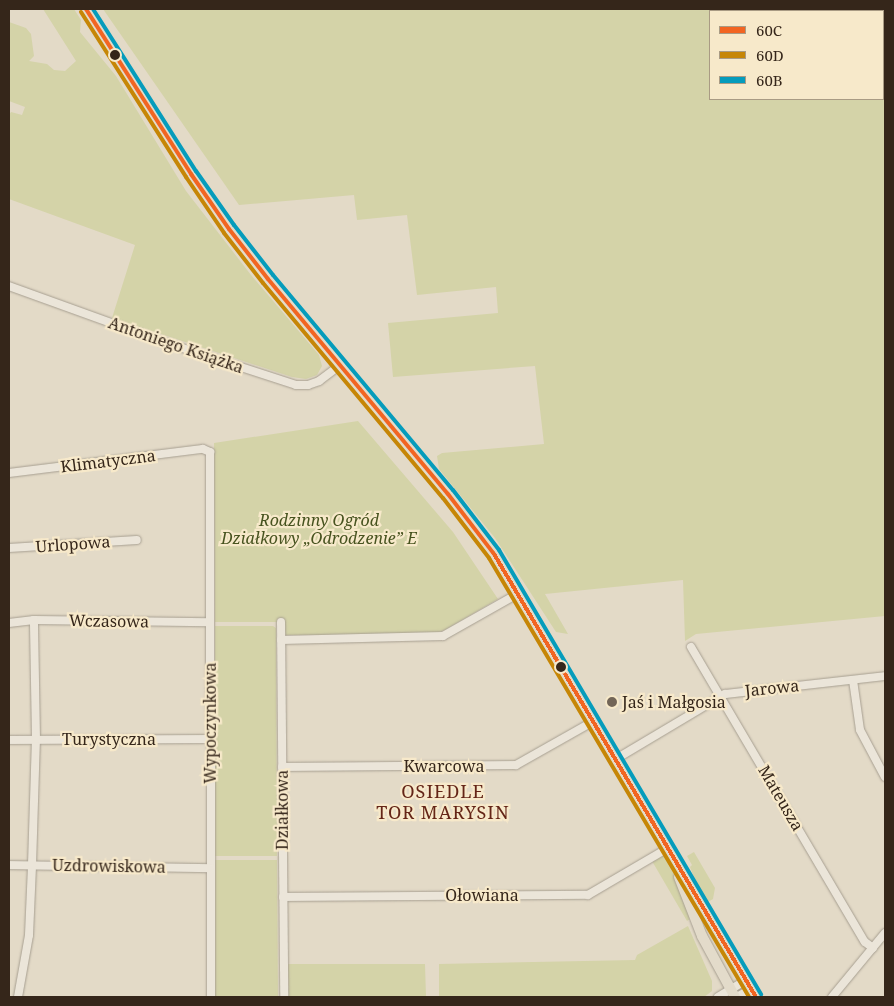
<!DOCTYPE html>
<html>
<head>
<meta charset="utf-8">
<style>
	body { margin:0 }
	#map { position:relative; width:894px; height:1006px; overflow:hidden; background:#e3dac7; font-family:"Noto Serif",serif }
	div>[style] { position:absolute }
	[style*='--x'] { left:calc(var(--x)*1px); top:calc(var(--y)*1px); width:calc(var(--w)*1px); rotate:calc(var(--a)*1deg) }
	.green>* { inset:0; background:#d4d3a8 }
	.roads { filter:drop-shadow(0 0 1px #a79f91) drop-shadow(0 0 1px #a79f91) }
	.minor>* { height:8px; margin:-4px; padding:0 4px; transform-origin:4px; border-radius:4px; background:#ebe5d9 }
	.major>* { height:10px; margin:-5px; padding:0 5px; transform-origin:5px; border-radius:5px; background:#e3dbca }
	.bus-1>* { height:4px; margin:-2px; padding:0 2px; transform-origin:2px; border-radius:2px; background:#f26522 }
	.bus-2>* { height:4px; margin:-2px; padding:0 2px; transform-origin:2px; border-radius:2px; background:#c68606 }
	.bus-3>* { height:4px; margin:-2px; padding:0 2px; transform-origin:2px; border-radius:2px; background:#059cbc }
	.dots>* { width:14px; height:14px; translate:-50% -50%; box-sizing:border-box; border:2px solid #f7e9ca; border-radius:50% }
	span { translate:-50% -50%; white-space:nowrap; text-align:center; line-height:1.15; -webkit-text-stroke:4.5px #f7e9ca; paint-order:stroke }
	.street-label { font-size:16px; color:#35261a }
	.park-label { font-size:16px; color:#47531f; font-style:italic }
	.poi-label { font-size:16px; color:#35261a }
	.left { translate:0 -50%; text-align:left }
	.neighbourhood-label { font-size:18px; color:#642517; letter-spacing:1px }
	.frame { position:absolute; inset:0; border:10px solid #35261a; pointer-events:none }
	.legend { position:absolute; left:709px; top:10px; width:175px; height:90px; box-sizing:border-box; background:#f7e9ca; border:1px solid #a99b84; margin:0; padding:6px 9px; list-style:none; font-size:15px; color:#35261a }
	.legend li { display:flex; align-items:center; gap:10px; height:25px }
	.legend b { width:25px; border:1px solid #a99b84 }
</style>
</head>
<body>
<div id="map">
	<div class="green">
		<i style="clip-path:polygon(43px 9px,74px 9px,81px 20px,80px 32px,116px 76px,186px 191px,251px 275px,319px 355px,322px 366px,317px 375px,306px 379px,292px 377px,112px 318px,135px 245px,9px 199px,9px 115px,11px 112px,22px 115px,25px 107px,9px 101px,9px 22px,26px 28px,31px 34px,34px 56px,29px 61px,47px 64px,54px 70px,65px 71px,76px 61px)"></i>
		<i style="clip-path:polygon(evenodd,103px 9px,885px 9px,885px 616px,696px 634px,685px 641px,683px 580px,545px 594px,568px 634px,556px 632px,495px 538px,439px 469px,437px 456px,442px 453px,544px 444px,535px 366px,393px 377px,388px 323px,498px 313px,496px 287px,417px 295px,407px 215px,357px 220px,354px 195px,239px 205px,103px 9px,710px 11px,883px 11px,883px 99px,710px 99px,710px 11px)"></i>
		<i style="clip-path:polygon(358px 421px,453px 532px,498px 599px,445px 630px,430px 635px,285px 635px,284px 622px,215px 622px,214px 443px)"></i>
		<i style="clip-path:polygon(215px 626px,273px 626px,276px 628px,277px 856px,215px 856px)"></i>
		<i style="clip-path:polygon(694px 852px,715px 888px,713px 899px,708px 902px,697px 885px,690px 867px,692px 865px,687px 856px)"></i>
		<i style="clip-path:polygon(664px 855px,672px 869px,690px 919px,687px 921px,652px 861px)"></i>
		<i style="clip-path:polygon(215px 860px,277px 860px,278px 997px,215px 997px)"></i>
		<i style="clip-path:polygon(688px 926px,712px 981px,712px 991px,704px 997px,439px 997px,439px 964px,635px 960px,637px 955px)"></i>
		<i style="clip-path:polygon(288px 964px,425px 964px,426px 997px,288px 997px)"></i>
	</div>
	<div class="roads">
		<div class="minor">
			<i style="--x:9;--y:286;--w:165;--a:19.9"></i>
			<i style="--x:164;--y:342;--w:139;--a:18"></i>
			<i style="--x:296;--y:385;--w:12;--a:0"></i>
			<i style="--x:308;--y:385;--w:12;--a:-20"></i>
			<i style="--x:319;--y:381;--w:26;--a:-37"></i>
			<i style="--x:9;--y:473;--w:195;--a:-7.1"></i>
			<i style="--x:203;--y:449;--w:8;--a:23"></i>
			<i style="--x:210;--y:452;--w:545;--a:89.89"></i>
			<i style="--x:9;--y:548;--w:128;--a:-3.6"></i>
			<i style="--x:281;--y:622;--w:375;--a:89.5"></i>
			<i style="--x:9;--y:623;--w:25;--a:-7"></i>
			<i style="--x:34;--y:620;--w:176;--a:0.7"></i>
			<i style="--x:281;--y:640;--w:162;--a:-1.4"></i>
			<i style="--x:443;--y:636;--w:87;--a:-29.5"></i>
			<i style="--x:691;--y:647;--w:342;--a:59.5"></i>
			<i style="--x:865;--y:942;--w:10;--a:37"></i>
			<i style="--x:853;--y:680;--w:50;--a:82"></i>
			<i style="--x:860;--y:730;--w:53;--a:62"></i>
			<i style="--x:9;--y:740;--w:201;--a:-0.3"></i>
			<i style="--x:616;--y:759;--w:127;--a:-30.8"></i>
			<i style="--x:725;--y:694;--w:161;--a:-6.4"></i>
			<i style="--x:282;--y:767;--w:234;--a:-0.5"></i>
			<i style="--x:516;--y:765;--w:90;--a:-29.4"></i>
			<i style="--x:9;--y:865;--w:201;--a:0.9"></i>
			<i style="--x:283;--y:897;--w:305;--a:-0.4"></i>
			<i style="--x:588;--y:895;--w:93;--a:-30.4"></i>
			<i style="--x:18;--y:997;--w:63;--a:-79.9"></i>
			<i style="--x:29;--y:935;--w:70;--a:-87.5"></i>
			<i style="--x:32;--y:865;--w:126;--a:-88.2"></i>
			<i style="--x:36;--y:739;--w:119;--a:-91"></i>
			<i style="--x:718;--y:997;--w:31;--a:-31"></i>
			<i style="--x:737;--y:997;--w:16;--a:-30"></i>
			<i style="--x:832;--y:997;--w:83;--a:-50.4"></i>
		</div>
		<div class="major">
			<i style="--x:86;--y:9;--w:196;--a:57.5"></i>
			<i style="--x:191;--y:174;--w:67;--a:55.4"></i>
			<i style="--x:229;--y:229;--w:63;--a:52"></i>
			<i style="--x:268;--y:279;--w:280;--a:50.1"></i>
			<i style="--x:448;--y:494;--w:76;--a:52.5"></i>
			<i style="--x:494;--y:554;--w:515;--a:59.4"></i>
			<i style="--x:679;--y:877;--w:63;--a:68.7"></i>
			<i style="--x:702;--y:936;--w:69;--a:61.6"></i>
		</div>
	</div>
	<div class="bus-1">
		<i style="--x:86;--y:9;--w:196;--a:57.5"></i>
		<i style="--x:191;--y:174;--w:67;--a:55.4"></i>
		<i style="--x:229;--y:229;--w:63;--a:52"></i>
		<i style="--x:268;--y:279;--w:280;--a:50.1"></i>
		<i style="--x:448;--y:494;--w:76;--a:52.5"></i>
		<i style="--x:494;--y:554;--w:515;--a:59.4"></i>
	</div>
	<div class="bus-2">
		<i style="--x:81;--y:12;--w:196;--a:57.5"></i>
		<i style="--x:186;--y:177;--w:68;--a:55.8"></i>
		<i style="--x:224;--y:233;--w:63;--a:52"></i>
		<i style="--x:263;--y:283;--w:280;--a:50.1"></i>
		<i style="--x:443;--y:498;--w:76;--a:52.5"></i>
		<i style="--x:489;--y:558;--w:510;--a:59.36"></i>
	</div>
	<div class="bus-3">
		<i style="--x:93;--y:9;--w:192;--a:57.6"></i>
		<i style="--x:196;--y:171;--w:66;--a:54.9"></i>
		<i style="--x:234;--y:225;--w:63;--a:52"></i>
		<i style="--x:273;--y:275;--w:280;--a:50.1"></i>
		<i style="--x:453;--y:490;--w:76;--a:52.5"></i>
		<i style="--x:499;--y:550;--w:516;--a:59.46"></i>
	</div>
	<div class="dots">
		<i style="left:115px;top:55px;background:#35261a"></i>
		<i style="left:561px;top:667px;background:#35261a"></i>
		<i style="left:612px;top:702px;background:#726557"></i>
	</div>
	<div class="street-label">
		<span style="left:176px;top:345px;rotate:19deg">Antoniego Książka</span>
		<span style="left:108px;top:461px;rotate:-7deg">Klimatyczna</span>
		<span style="left:73px;top:544px;rotate:-4deg">Urlopowa</span>
		<span style="left:109px;top:621px;rotate:1deg">Wczasowa</span>
		<span style="left:772px;top:688px;rotate:-6deg">Jarowa</span>
		<span style="left:210px;top:723px;rotate:-90deg">Wypoczynkowa</span>
		<span style="left:109px;top:739px">Turystyczna</span>
		<span style="left:444px;top:766px">Kwarcowa</span>
		<span style="left:781px;top:798px;rotate:60deg">Mateusza</span>
		<span style="left:282px;top:810px;rotate:-90deg">Działkowa</span>
		<span style="left:109px;top:866px;rotate:1deg">Uzdrowiskowa</span>
		<span style="left:482px;top:895px">Ołowiana</span>
	</div>
	<div class="park-label">
		<span style="left:319px;top:529px">Rodzinny Ogród<br>Działkowy „Odrodzenie” E</span>
	</div>
	<div class="poi-label">
		<span class="left" style="left:622px;top:702px">Jaś i Małgosia</span>
	</div>
	<div class="neighbourhood-label">
		<span style="left:443px;top:802px">OSIEDLE<br>TOR MARYSIN</span>
	</div>
	<div class="frame"></div>
	<ul class="legend">
	<li><b style="height:6px;background:#f26522"></b>60C</li>
	<li><b style="height:6px;background:#c68606"></b>60D</li>
	<li><b style="height:6px;background:#059cbc"></b>60B</li>
	</ul>
</div>
</body>
</html>
